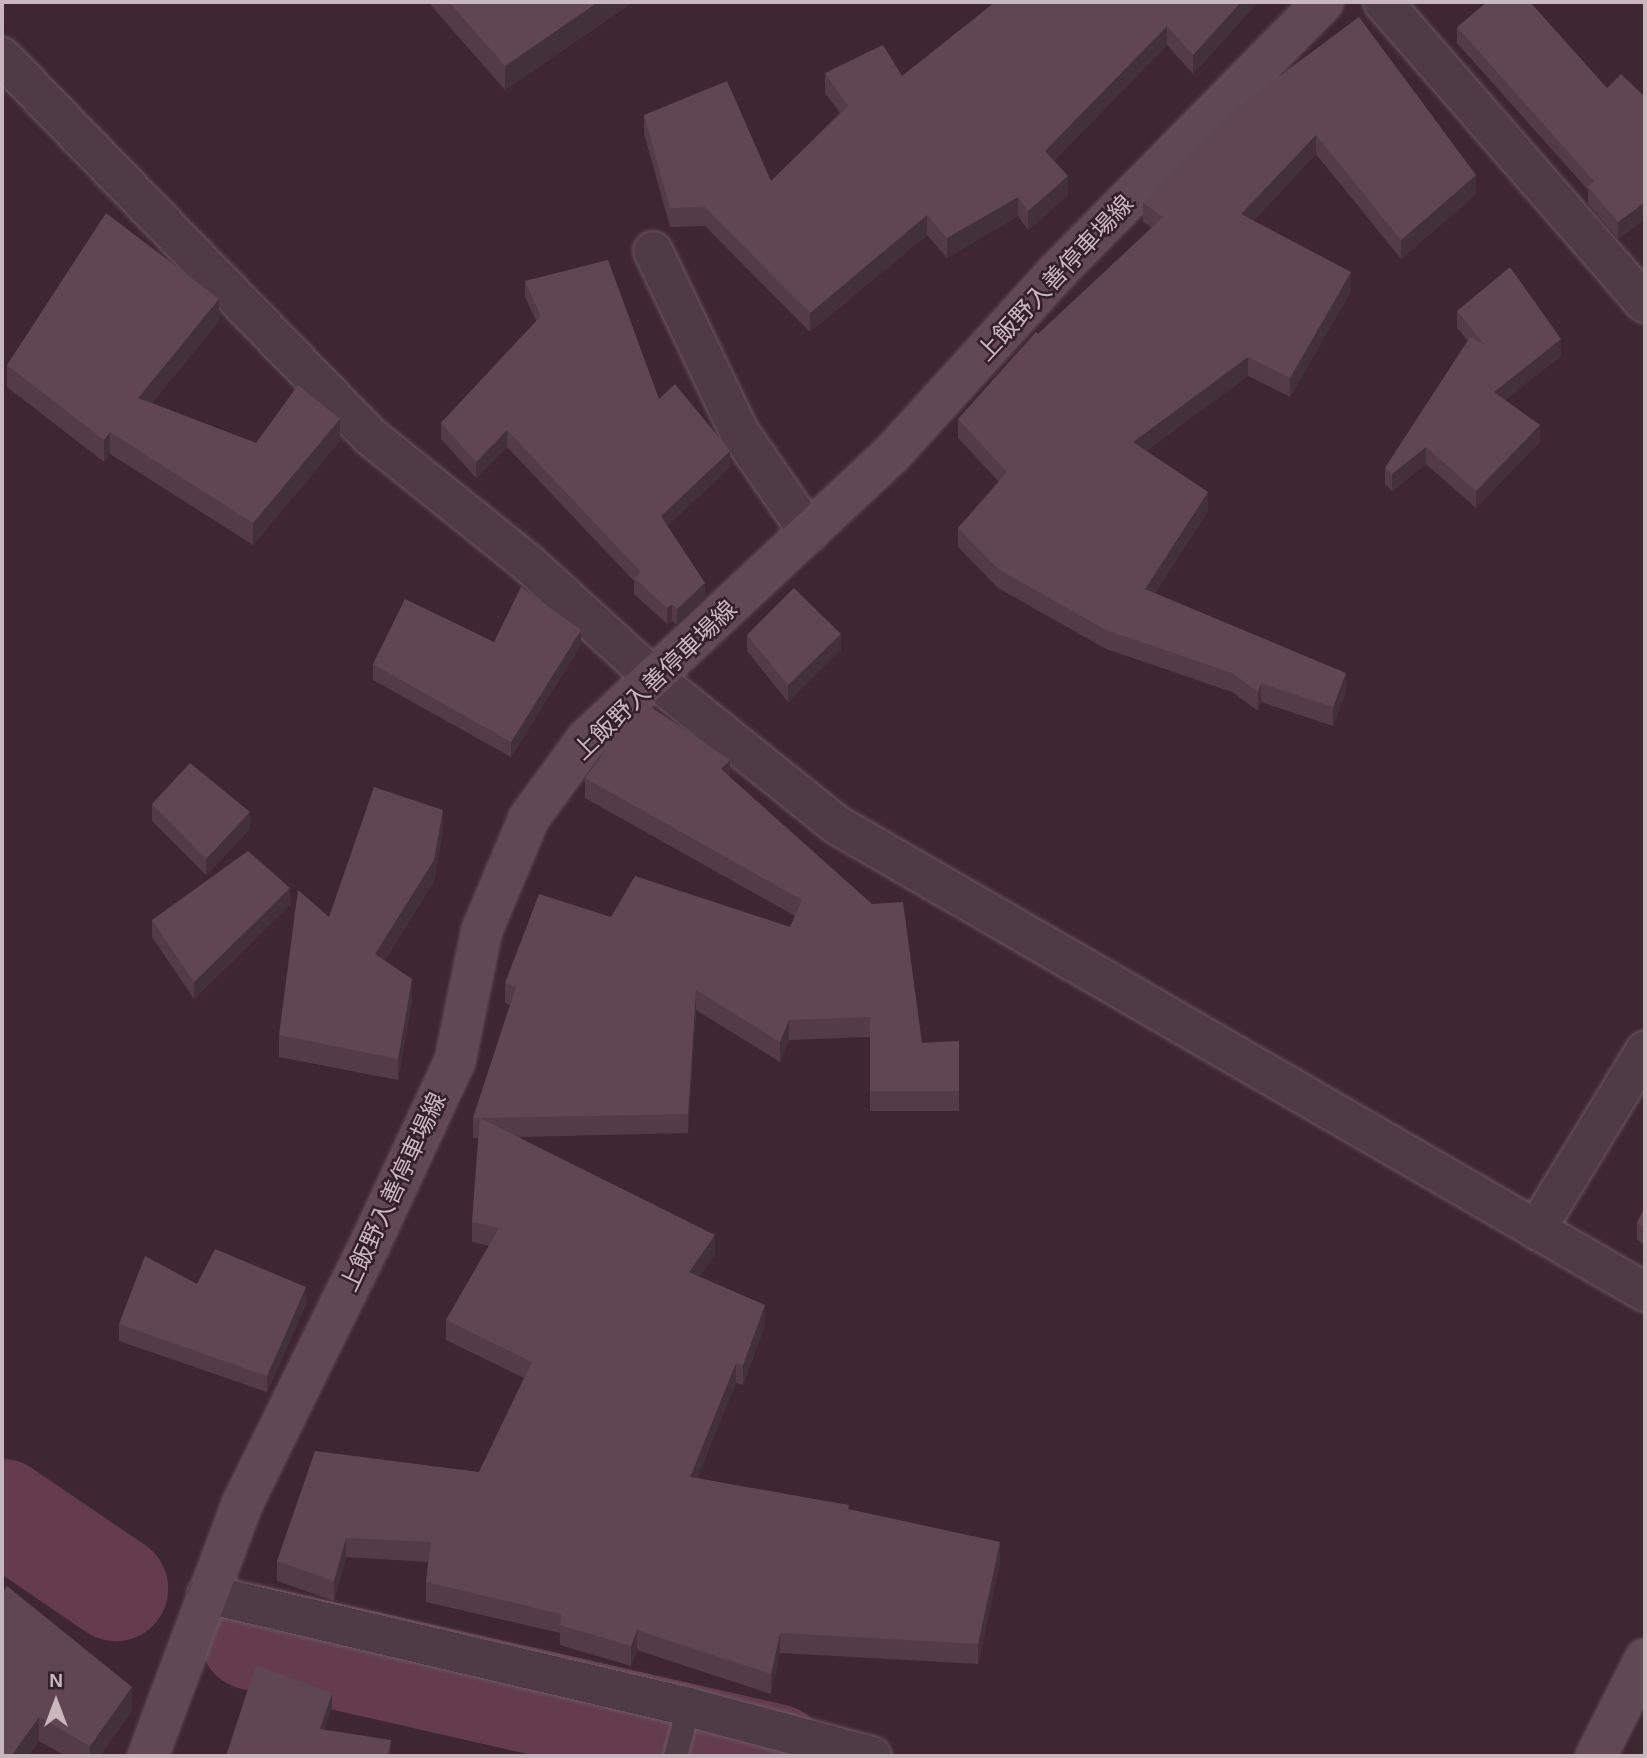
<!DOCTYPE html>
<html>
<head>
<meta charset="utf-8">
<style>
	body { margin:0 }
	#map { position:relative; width:1647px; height:1758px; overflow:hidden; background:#3e2731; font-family:Helvetica,"Noto Sans JP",sans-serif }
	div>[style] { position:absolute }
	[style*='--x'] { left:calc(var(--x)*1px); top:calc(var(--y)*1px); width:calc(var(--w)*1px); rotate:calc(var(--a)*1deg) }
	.river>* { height:105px; margin:-52.5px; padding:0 52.5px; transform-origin:52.5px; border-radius:52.5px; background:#643c4e }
	.roads { filter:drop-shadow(0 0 2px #6c5961) drop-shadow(0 0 2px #6c5961) }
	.service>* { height:23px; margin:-11.5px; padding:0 11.5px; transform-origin:11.5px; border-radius:11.5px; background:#4e3b43 }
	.minor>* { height:38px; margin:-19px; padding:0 19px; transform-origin:19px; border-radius:19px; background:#4e3b43 }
	.secondary>* { height:38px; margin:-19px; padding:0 19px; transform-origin:19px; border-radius:19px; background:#614953 }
	.wall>* { inset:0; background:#533c46 }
	.shaded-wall>* { inset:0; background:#433139 }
	.building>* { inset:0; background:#604651 }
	span { translate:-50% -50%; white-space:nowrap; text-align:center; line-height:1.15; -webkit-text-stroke:5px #332028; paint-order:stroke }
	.street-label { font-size:24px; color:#c9b7be }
	.frame { position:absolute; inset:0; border:4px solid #c9b7be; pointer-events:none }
	.north { position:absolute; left:21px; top:1667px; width:70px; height:70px; -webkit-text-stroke:5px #332028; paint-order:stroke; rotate:0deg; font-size:19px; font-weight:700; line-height:28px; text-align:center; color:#c9b7be }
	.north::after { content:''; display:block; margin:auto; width:24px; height:32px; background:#c9b7be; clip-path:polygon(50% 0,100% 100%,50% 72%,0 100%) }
</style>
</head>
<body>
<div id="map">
	<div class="river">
		<i style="--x:2;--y:1511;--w:137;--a:34.3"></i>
		<i style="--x:252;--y:1637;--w:536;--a:12.82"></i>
	</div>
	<div class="roads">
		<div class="service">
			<i style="--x:675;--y:1756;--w:51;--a:-75.1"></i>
		</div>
		<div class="minor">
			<i style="--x:1383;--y:2;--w:399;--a:49"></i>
			<i style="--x:2;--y:57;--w:528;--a:45.84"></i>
			<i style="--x:370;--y:436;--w:204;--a:38.8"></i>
			<i style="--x:529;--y:564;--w:169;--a:42.4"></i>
			<i style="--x:654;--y:678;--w:235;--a:38.8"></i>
			<i style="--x:837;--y:825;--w:933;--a:30.03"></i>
			<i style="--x:653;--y:251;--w:202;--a:64.5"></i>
			<i style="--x:740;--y:433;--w:121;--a:55.4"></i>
			<i style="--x:1536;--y:1230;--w:210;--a:-58.7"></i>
			<i style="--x:207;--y:1594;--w:494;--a:13.2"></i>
			<i style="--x:688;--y:1707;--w:190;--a:14.9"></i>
		</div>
		<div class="secondary">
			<i style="--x:148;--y:1756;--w:271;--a:-69.5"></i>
			<i style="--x:243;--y:1502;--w:288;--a:-63.8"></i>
			<i style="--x:370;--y:1244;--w:202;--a:-65.1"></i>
			<i style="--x:455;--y:1061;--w:134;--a:-78.4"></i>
			<i style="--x:482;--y:930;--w:121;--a:-67.2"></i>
			<i style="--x:529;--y:818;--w:97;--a:-53.8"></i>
			<i style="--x:586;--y:740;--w:417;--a:-43.1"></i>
			<i style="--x:891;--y:455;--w:247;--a:-47.8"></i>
			<i style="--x:1057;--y:272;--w:379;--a:-45.4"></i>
			<i style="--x:1596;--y:1756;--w:109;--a:-63.2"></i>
		</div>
	</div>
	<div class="wall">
		<i style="clip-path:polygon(428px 2px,633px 2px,505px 90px)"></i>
		<i style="clip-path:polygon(1258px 2px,1193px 74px,1167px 45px,1054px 161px,1068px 195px,1028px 230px,1018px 216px,947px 258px,927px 235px,810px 332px,705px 226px,670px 227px,644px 134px,644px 115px,771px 181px,840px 113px,825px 93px,825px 73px,902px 76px)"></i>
		<i style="clip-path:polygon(1359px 17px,1476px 194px,1401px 259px,1316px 154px,1253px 221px,1351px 291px,1290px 397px,1248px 376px,1146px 451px,1208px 511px,1155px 593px,1346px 692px,1333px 726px,1261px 702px,1258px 711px,1232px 692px,1106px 649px,998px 588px,958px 547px,958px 528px,999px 482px,958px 438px,958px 419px,1038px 334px,1152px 228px,1143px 222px,1143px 203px)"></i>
		<i style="clip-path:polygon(1457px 27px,1607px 88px,1645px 97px,1645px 219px,1618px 239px,1588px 203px,1588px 190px,1457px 43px)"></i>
		<i style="clip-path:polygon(525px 281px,659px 399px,730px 467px,667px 526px,705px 599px,677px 625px,672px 621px,667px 624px,634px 594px,634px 581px,507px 447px,476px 478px,441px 439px,441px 423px,536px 321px,525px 297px)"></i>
		<i style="clip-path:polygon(1457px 311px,1561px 356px,1505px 400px,1540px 442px,1476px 508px,1426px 464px,1392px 491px,1385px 485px,1385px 468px,1468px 341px,1457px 328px)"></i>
		<i style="clip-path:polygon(219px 321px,152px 403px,256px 443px,340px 441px,253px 545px,110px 454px,104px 462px,7px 387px,7px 365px)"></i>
		<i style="clip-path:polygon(747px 635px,841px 650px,788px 702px,747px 651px)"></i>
		<i style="clip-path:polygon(494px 642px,581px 645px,511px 757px,373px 680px,373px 664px)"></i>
		<i style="clip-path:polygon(585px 778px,730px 778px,922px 1043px,959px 1041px,959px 1111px,870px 1111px,870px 1037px,789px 1040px,780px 1062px,696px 1010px,688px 1133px,518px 1137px,715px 1255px,699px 1276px,765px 1325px,743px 1385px,736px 1383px,697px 1478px,849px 1510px,1000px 1562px,978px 1664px,780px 1653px,771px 1694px,637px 1650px,631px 1666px,560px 1645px,560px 1633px,426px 1602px,426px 1582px,428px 1562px,346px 1557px,334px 1601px,277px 1581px,277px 1561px,479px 1472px,524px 1378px,446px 1340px,446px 1320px,489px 1246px,472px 1242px,472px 1222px,478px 1138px,473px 1138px,473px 1118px,510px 1005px,505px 1003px,505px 983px,611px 917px,790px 927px,795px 916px,585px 798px)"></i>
		<i style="clip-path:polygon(152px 804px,250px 829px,206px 875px,152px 821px)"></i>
		<i style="clip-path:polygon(443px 831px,434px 881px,385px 960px,412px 1000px,398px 1080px,279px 1057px,279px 1035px,329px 917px)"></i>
		<i style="clip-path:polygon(290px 905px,194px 999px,152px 937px,152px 920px)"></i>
		<i style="clip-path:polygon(1645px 1207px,1645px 1245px,1637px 1240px,1637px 1223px)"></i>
		<i style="clip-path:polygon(306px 1304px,267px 1392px,119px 1341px,119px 1324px)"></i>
		<i style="clip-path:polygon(2px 1594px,132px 1711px,100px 1756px,66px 1756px,39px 1741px,28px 1756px,2px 1756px)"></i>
	</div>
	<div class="shaded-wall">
		<i style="clip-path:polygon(598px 2px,633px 2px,505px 90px,505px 66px)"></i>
		<i style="clip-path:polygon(1241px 2px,1258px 2px,1193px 74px,1193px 55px)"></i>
		<i style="clip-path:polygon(1167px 26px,1167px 45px,1045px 170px,1045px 151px)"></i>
		<i style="clip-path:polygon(1316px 135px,1316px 154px,1241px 233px,1241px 214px)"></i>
		<i style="clip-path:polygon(1476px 175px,1476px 194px,1401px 259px,1401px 240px)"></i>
		<i style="clip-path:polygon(1068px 176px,1068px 195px,1028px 230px,1028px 211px)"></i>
		<i style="clip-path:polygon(1018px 197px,1018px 216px,947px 258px,947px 238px)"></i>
		<i style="clip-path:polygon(1645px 202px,1645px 219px,1618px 239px,1618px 222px)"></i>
		<i style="clip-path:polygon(927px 215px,927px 235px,810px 332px,810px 313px)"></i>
		<i style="clip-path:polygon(1351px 272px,1351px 291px,1290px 397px,1290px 378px)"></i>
		<i style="clip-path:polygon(219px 299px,219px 321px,138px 420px,138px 398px)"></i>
		<i style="clip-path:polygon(1561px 339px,1561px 356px,1494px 409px,1494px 392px)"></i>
		<i style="clip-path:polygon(1248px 357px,1248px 376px,1133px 461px,1133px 442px)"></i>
		<i style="clip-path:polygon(340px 419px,340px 441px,253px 545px,253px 523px)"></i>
		<i style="clip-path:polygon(1540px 425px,1540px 442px,1476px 508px,1476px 491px)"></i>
		<i style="clip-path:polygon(507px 430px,507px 447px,476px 478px,476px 462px)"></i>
		<i style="clip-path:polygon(110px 432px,110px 454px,104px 462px,104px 440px)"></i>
		<i style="clip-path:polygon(1426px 447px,1426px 464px,1392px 491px,1392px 474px)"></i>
		<i style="clip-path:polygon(730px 451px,730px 467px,661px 532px,661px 516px)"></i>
		<i style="clip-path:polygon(1208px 492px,1208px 511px,1145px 608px,1145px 589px)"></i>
		<i style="clip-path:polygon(705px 583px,705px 599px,677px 625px,677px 609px)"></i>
		<i style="clip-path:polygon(672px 604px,672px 621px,667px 624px,667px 608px)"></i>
		<i style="clip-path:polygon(581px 630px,581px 645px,511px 757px,511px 742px)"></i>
		<i style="clip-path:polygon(841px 634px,841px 650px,788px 702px,788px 685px)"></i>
		<i style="clip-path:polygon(1346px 673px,1346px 692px,1333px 726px,1333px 707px)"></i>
		<i style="clip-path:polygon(1261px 683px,1261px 702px,1258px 711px,1258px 692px)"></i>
		<i style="clip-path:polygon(730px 760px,730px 779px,721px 769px)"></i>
		<i style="clip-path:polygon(443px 810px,443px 831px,434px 881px,375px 975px,375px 954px)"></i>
		<i style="clip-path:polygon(250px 812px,250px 829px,206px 875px,206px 859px)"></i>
		<i style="clip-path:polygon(290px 888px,290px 905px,194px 999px,194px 982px)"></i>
		<i style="clip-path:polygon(412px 979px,412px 1000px,398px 1080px,398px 1059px)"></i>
		<i style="clip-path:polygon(696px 990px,696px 1010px,688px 1133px,688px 1114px)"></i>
		<i style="clip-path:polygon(789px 1020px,789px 1040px,780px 1062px,780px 1042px)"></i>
		<i style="clip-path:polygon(715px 1235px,715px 1255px,689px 1291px,689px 1272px)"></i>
		<i style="clip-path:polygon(306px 1287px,306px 1304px,267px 1392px,267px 1376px)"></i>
		<i style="clip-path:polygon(765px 1305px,765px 1325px,743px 1385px,743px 1365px)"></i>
		<i style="clip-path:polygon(736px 1363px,736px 1383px,690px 1496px,690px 1477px)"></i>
		<i style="clip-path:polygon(346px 1538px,346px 1557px,334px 1601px,334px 1581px)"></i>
		<i style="clip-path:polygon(1000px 1542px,1000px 1562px,978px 1664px,978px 1644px)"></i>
		<i style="clip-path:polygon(637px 1630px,637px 1650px,631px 1666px,631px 1646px)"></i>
		<i style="clip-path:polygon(780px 1633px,780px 1653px,771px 1694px,771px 1674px)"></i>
		<i style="clip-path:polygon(132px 1687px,132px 1711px,100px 1756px,90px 1756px,90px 1746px)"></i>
		<i style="clip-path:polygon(332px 1693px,332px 1707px,320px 1744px,320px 1729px)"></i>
		<i style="clip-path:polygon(39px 1717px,39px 1741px,28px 1756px,11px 1756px)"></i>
		<i style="clip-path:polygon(391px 1740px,391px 1756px,388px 1756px)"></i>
	</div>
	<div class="building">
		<i style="clip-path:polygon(449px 2px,598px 2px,505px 66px)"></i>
		<i style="clip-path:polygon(995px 2px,1241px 2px,1193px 55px,1167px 26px,1045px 151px,1068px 176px,1028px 211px,1018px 197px,947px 238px,927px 215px,810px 313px,705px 207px,670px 208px,644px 115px,727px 81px,771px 181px,848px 106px,825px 73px,883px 45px,902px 76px)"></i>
		<i style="clip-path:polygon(1487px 2px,1530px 2px,1607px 88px,1621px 74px,1645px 97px,1645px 202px,1618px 222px,1588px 187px,1594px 181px,1457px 27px)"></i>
		<i style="clip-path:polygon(1359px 17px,1476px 175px,1401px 240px,1316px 135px,1241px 214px,1351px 272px,1290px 378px,1248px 357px,1133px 442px,1208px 492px,1145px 589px,1346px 673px,1333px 707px,1261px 683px,1258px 692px,1232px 673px,1106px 630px,998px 569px,958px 528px,1007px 472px,958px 419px,1036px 332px,1038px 334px,1163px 217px,1143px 203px,1231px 112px)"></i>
		<i style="clip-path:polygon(106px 213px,219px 299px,138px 398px,256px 443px,298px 385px,340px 419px,253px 523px,110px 432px,104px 440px,7px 365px)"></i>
		<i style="clip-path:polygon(608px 260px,659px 399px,675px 384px,730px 451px,661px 516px,705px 583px,677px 609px,672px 604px,667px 608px,634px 578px,641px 572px,507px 430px,476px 462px,441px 423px,541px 316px,525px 281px)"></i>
		<i style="clip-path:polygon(1510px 267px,1561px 339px,1494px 392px,1540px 425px,1476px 491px,1426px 447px,1392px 474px,1385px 468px,1470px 337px,1485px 345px,1457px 311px)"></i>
		<i style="clip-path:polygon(521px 587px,581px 630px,511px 742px,373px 664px,405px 599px,494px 642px)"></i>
		<i style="clip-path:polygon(794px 588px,841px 634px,788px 685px,747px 635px)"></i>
		<i style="clip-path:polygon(642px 701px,730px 760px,721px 769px,872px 904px,903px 902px,922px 1043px,959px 1041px,959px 1091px,870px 1091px,870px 1017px,789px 1020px,780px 1042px,696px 990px,688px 1114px,480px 1118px,715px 1235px,689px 1272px,765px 1305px,743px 1365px,736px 1363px,690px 1477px,849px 1505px,848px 1509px,1000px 1542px,978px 1644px,780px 1633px,771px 1674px,637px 1630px,631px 1646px,560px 1625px,561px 1614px,426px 1582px,431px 1542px,346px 1538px,334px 1581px,277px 1561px,315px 1451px,479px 1472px,532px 1362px,446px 1320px,499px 1228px,472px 1222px,480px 1118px,473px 1118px,516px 987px,505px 983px,539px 894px,611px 917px,635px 876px,790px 927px,802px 900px,585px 778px)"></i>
		<i style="clip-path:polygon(190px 763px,250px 812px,206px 859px,152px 804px)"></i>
		<i style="clip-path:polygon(374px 787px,443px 810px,434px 860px,375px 954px,412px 979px,398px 1059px,279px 1035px,298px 890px,329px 917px)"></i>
		<i style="clip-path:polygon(248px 851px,290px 888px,194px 982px,152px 920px)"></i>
		<i style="clip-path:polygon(1645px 1207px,1645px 1228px,1637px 1223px)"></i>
		<i style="clip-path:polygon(215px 1249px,306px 1287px,267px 1376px,119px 1324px,145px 1256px,197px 1284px)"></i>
		<i style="clip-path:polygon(7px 1586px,132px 1687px,90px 1746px,39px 1717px,11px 1756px,2px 1756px,2px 1594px)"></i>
		<i style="clip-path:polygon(256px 1665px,332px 1693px,320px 1729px,391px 1740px,388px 1756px,226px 1756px)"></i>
	</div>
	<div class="street-label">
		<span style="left:1055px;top:278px;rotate:-47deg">上飯野入善停車場線</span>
		<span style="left:655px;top:680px;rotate:-44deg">上飯野入善停車場線</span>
		<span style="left:393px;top:1192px;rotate:-65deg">上飯野入善停車場線</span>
	</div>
	<div class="frame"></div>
	<div class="north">N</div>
</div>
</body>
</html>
